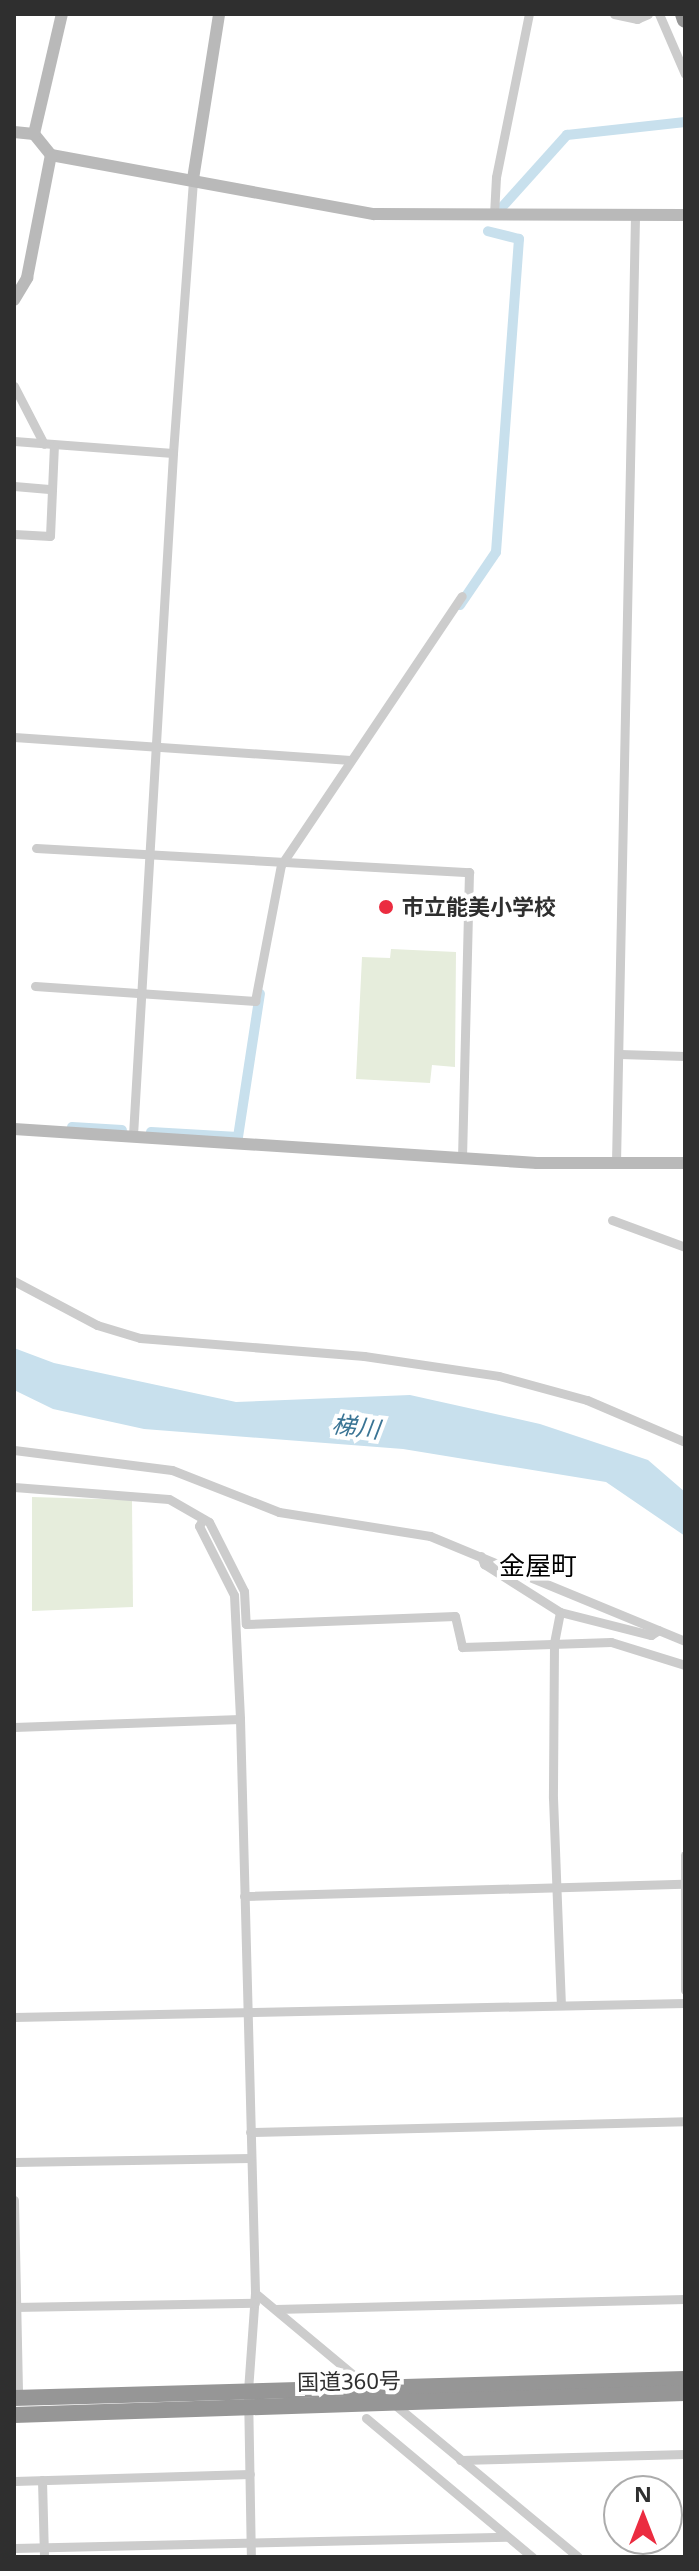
<!DOCTYPE html>
<html>
<head>
<meta charset="utf-8">
<style>
	body { margin:0 }
	#map { position:relative; width:699px; height:2571px; overflow:hidden; background:#fff; font-family:"Noto Sans","Noto Sans JP",sans-serif }
	div>[style] { position:absolute }
	[style*='--x'] { left:calc(var(--x)*1px); top:calc(var(--y)*1px); width:calc(var(--w)*1px); rotate:calc(var(--a)*1deg) }
	.green>* { inset:0; background:#e6eddc }
	.water>* { inset:0; background:#c8e0ed }
	.canal>* { height:10px; margin:-5px; padding:0 5px; transform-origin:5px; border-radius:5px; background:#c8e0ed }
	.street>* { height:9px; margin:-4.5px; padding:0 4.5px; transform-origin:4.5px; border-radius:4.5px; background:#ccc }
	.secondary>* { height:12px; margin:-6px; padding:0 6px; transform-origin:6px; border-radius:6px; background:#b9b9b9 }
	.highway>* { height:16px; margin:-8px; padding:0 8px; transform-origin:8px; border-radius:8px; background:#969696 }
	.dots>* { width:22px; height:22px; translate:-50% -50%; box-sizing:border-box; border:4px solid #fff; border-radius:50% }
	span { translate:-50% -50%; white-space:nowrap; text-align:center; line-height:1.15; -webkit-text-stroke:8px #fff; paint-order:stroke }
	.poi-label { font-size:22px; color:#2f2f2f; font-weight:700 }
	.left { translate:0 -50%; text-align:left }
	.street-label { font-size:22px; color:#2f2f2f }
	.water-label { font-size:24px; color:#3a7494; font-style:italic }
	.quarter-label { font-size:26px; color:#000 }
	.frame { position:absolute; inset:0; border:16px solid #2f2f2f; pointer-events:none }
	.north { position:absolute; left:603px; top:2475px; width:80px; height:80px; box-sizing:border-box; background:#fff; border:2px solid #acacac; border-radius:50%; rotate:0deg; font-size:22px; font-weight:700; line-height:32px; text-align:center; color:#2f2f2f }
	.north::after { content:''; display:block; margin:auto; width:28px; height:36px; background:#eb2c40; clip-path:polygon(50% 0,100% 100%,50% 72%,0 100%) }
</style>
</head>
<body>
<div id="map">
	<div class="green">
		<i style="clip-path:polygon(391px 949px,456px 952px,455px 1067px,432px 1065px,430px 1083px,356px 1079px,362px 957px,390px 958px)"></i>
		<i style="clip-path:polygon(32px 1497px,132px 1500px,133px 1607px,32px 1611px)"></i>
	</div>
	<div class="water">
		<i style="clip-path:polygon(14px 1348px,54px 1363px,236px 1402px,410px 1395px,540px 1424px,648px 1460px,685px 1492px,685px 1536px,606px 1482px,403px 1449px,144px 1429px,53px 1409px,14px 1390px)"></i>
	</div>
	<div class="canal">
		<i style="--x:503;--y:206;--w:96;--a:-48"></i>
		<i style="--x:567;--y:135;--w:119;--a:-6.3"></i>
		<i style="--x:460;--y:605;--w:64;--a:-55.8"></i>
		<i style="--x:496;--y:552;--w:314;--a:-85.8"></i>
		<i style="--x:519;--y:239;--w:32;--a:-166"></i>
		<i style="--x:72;--y:1127;--w:50;--a:3.4"></i>
		<i style="--x:151;--y:1132;--w:87;--a:3.3"></i>
		<i style="--x:238;--y:1137;--w:145;--a:-81.3"></i>
	</div>
	<div class="street">
		<i style="--x:614;--y:14;--w:24;--a:12"></i>
		<i style="--x:637;--y:19;--w:12;--a:-24"></i>
		<i style="--x:659;--y:14;--w:65;--a:66.6"></i>
		<i style="--x:494;--y:215;--w:38;--a:-87"></i>
		<i style="--x:496;--y:177;--w:166;--a:-78.6"></i>
		<i style="--x:14;--y:386;--w:65;--a:62.7"></i>
		<i style="--x:14;--y:441;--w:159;--a:4.3"></i>
		<i style="--x:173;--y:453;--w:275;--a:-85.8"></i>
		<i style="--x:14;--y:486;--w:38;--a:5"></i>
		<i style="--x:14;--y:534;--w:36;--a:3"></i>
		<i style="--x:50;--y:536;--w:90;--a:-87.5"></i>
		<i style="--x:14;--y:737;--w:337;--a:3.9"></i>
		<i style="--x:36;--y:848;--w:434;--a:3.2"></i>
		<i style="--x:469;--y:872;--w:285;--a:91.4"></i>
		<i style="--x:35;--y:986;--w:221;--a:3.9"></i>
		<i style="--x:255;--y:1001;--w:138;--a:-79.2"></i>
		<i style="--x:281;--y:865;--w:324;--a:-56.1"></i>
		<i style="--x:620;--y:1054;--w:65;--a:1.8"></i>
		<i style="--x:133;--y:1135;--w:683;--a:-86.64"></i>
		<i style="--x:616;--y:1163;--w:947;--a:-88.85"></i>
		<i style="--x:612;--y:1220;--w:78;--a:20.3"></i>
		<i style="--x:14;--y:1281;--w:94;--a:27.9"></i>
		<i style="--x:97;--y:1325;--w:45;--a:16.8"></i>
		<i style="--x:140;--y:1338;--w:225;--a:4.6"></i>
		<i style="--x:364;--y:1356;--w:136;--a:8.4"></i>
		<i style="--x:499;--y:1376;--w:91;--a:15.3"></i>
		<i style="--x:587;--y:1400;--w:107;--a:23.2"></i>
		<i style="--x:14;--y:1450;--w:159;--a:7.2"></i>
		<i style="--x:172;--y:1470;--w:115;--a:21.4"></i>
		<i style="--x:279;--y:1512;--w:153;--a:9"></i>
		<i style="--x:430;--y:1536;--w:276;--a:22.4"></i>
		<i style="--x:14;--y:1487;--w:155;--a:4.4"></i>
		<i style="--x:169;--y:1499;--w:46;--a:29.9"></i>
		<i style="--x:209;--y:1522;--w:77;--a:63.1"></i>
		<i style="--x:244;--y:1591;--w:33;--a:87"></i>
		<i style="--x:246;--y:1624;--w:209;--a:-2.2"></i>
		<i style="--x:455;--y:1616;--w:32;--a:77"></i>
		<i style="--x:462;--y:1647;--w:149;--a:-1.9"></i>
		<i style="--x:611;--y:1642;--w:77;--a:17.3"></i>
		<i style="--x:203;--y:1519;--w:8;--a:120"></i>
		<i style="--x:199;--y:1526;--w:77;--a:63.1"></i>
		<i style="--x:234;--y:1595;--w:124;--a:87.2"></i>
		<i style="--x:240;--y:1719;--w:574;--a:88.5"></i>
		<i style="--x:255;--y:2293;--w:98;--a:94.1"></i>
		<i style="--x:248;--y:2391;--w:166;--a:89"></i>
		<i style="--x:481;--y:1556;--w:9;--a:69"></i>
		<i style="--x:484;--y:1564;--w:90;--a:32.3"></i>
		<i style="--x:560;--y:1612;--w:33;--a:101"></i>
		<i style="--x:554;--y:1644;--w:154;--a:90.4"></i>
		<i style="--x:553;--y:1798;--w:207;--a:87.8"></i>
		<i style="--x:560;--y:1612;--w:94;--a:14.2"></i>
		<i style="--x:651;--y:1635;--w:9;--a:-32"></i>
		<i style="--x:14;--y:1727;--w:226;--a:-2"></i>
		<i style="--x:685;--y:1855;--w:135;--a:90"></i>
		<i style="--x:244;--y:1896;--w:439;--a:-1.6"></i>
		<i style="--x:14;--y:2017;--w:671;--a:-1.2"></i>
		<i style="--x:250;--y:2132;--w:435;--a:-1.4"></i>
		<i style="--x:14;--y:2162;--w:236;--a:-1"></i>
		<i style="--x:14;--y:2200;--w:198;--a:88.8"></i>
		<i style="--x:255;--y:2293;--w:148;--a:39.8"></i>
		<i style="--x:14;--y:2307;--w:241;--a:-1"></i>
		<i style="--x:275;--y:2309;--w:410;--a:-1.4"></i>
		<i style="--x:394;--y:2404;--w:239;--a:39.7"></i>
		<i style="--x:366;--y:2418;--w:217;--a:39.9"></i>
		<i style="--x:460;--y:2460;--w:225;--a:-1.5"></i>
		<i style="--x:42;--y:2480;--w:77;--a:88.5"></i>
		<i style="--x:14;--y:2481;--w:236;--a:-1.7"></i>
		<i style="--x:14;--y:2548;--w:492;--a:-1.3"></i>
	</div>
	<div class="secondary">
		<i style="--x:14;--y:132;--w:20;--a:6"></i>
		<i style="--x:34;--y:134;--w:27;--a:51"></i>
		<i style="--x:51;--y:155;--w:328;--a:10.4"></i>
		<i style="--x:374;--y:214;--w:311;--a:0.2"></i>
		<i style="--x:34;--y:134;--w:123;--a:-76.9"></i>
		<i style="--x:193;--y:179;--w:167;--a:-81"></i>
		<i style="--x:14;--y:300;--w:26;--a:-59"></i>
		<i style="--x:27;--y:278;--w:125;--a:-79"></i>
		<i style="--x:14;--y:1129;--w:524;--a:3.72"></i>
		<i style="--x:537;--y:1163;--w:148;--a:0"></i>
	</div>
	<div class="highway">
		<i style="--x:683;--y:14;--w:6;--a:72"></i>
		<i style="--x:14;--y:2398;--w:671;--a:-1.62"></i>
		<i style="--x:14;--y:2415;--w:671;--a:-1.88"></i>
	</div>
	<div class="dots">
		<i style="left:386px;top:907px;background:#eb2c40"></i>
	</div>
	<div class="poi-label">
		<span class="left" style="left:402px;top:907px">市立能美小学校</span>
	</div>
	<div class="street-label">
		<span style="left:349px;top:2381px;rotate:-1deg">国道360号</span>
	</div>
	<div class="water-label">
		<span style="left:356px;top:1426px;rotate:7deg">梯川</span>
	</div>
	<div class="quarter-label">
		<span style="left:538px;top:1566px">金屋町</span>
	</div>
	<div class="frame"></div>
	<div class="north">N</div>
</div>
</body>
</html>
